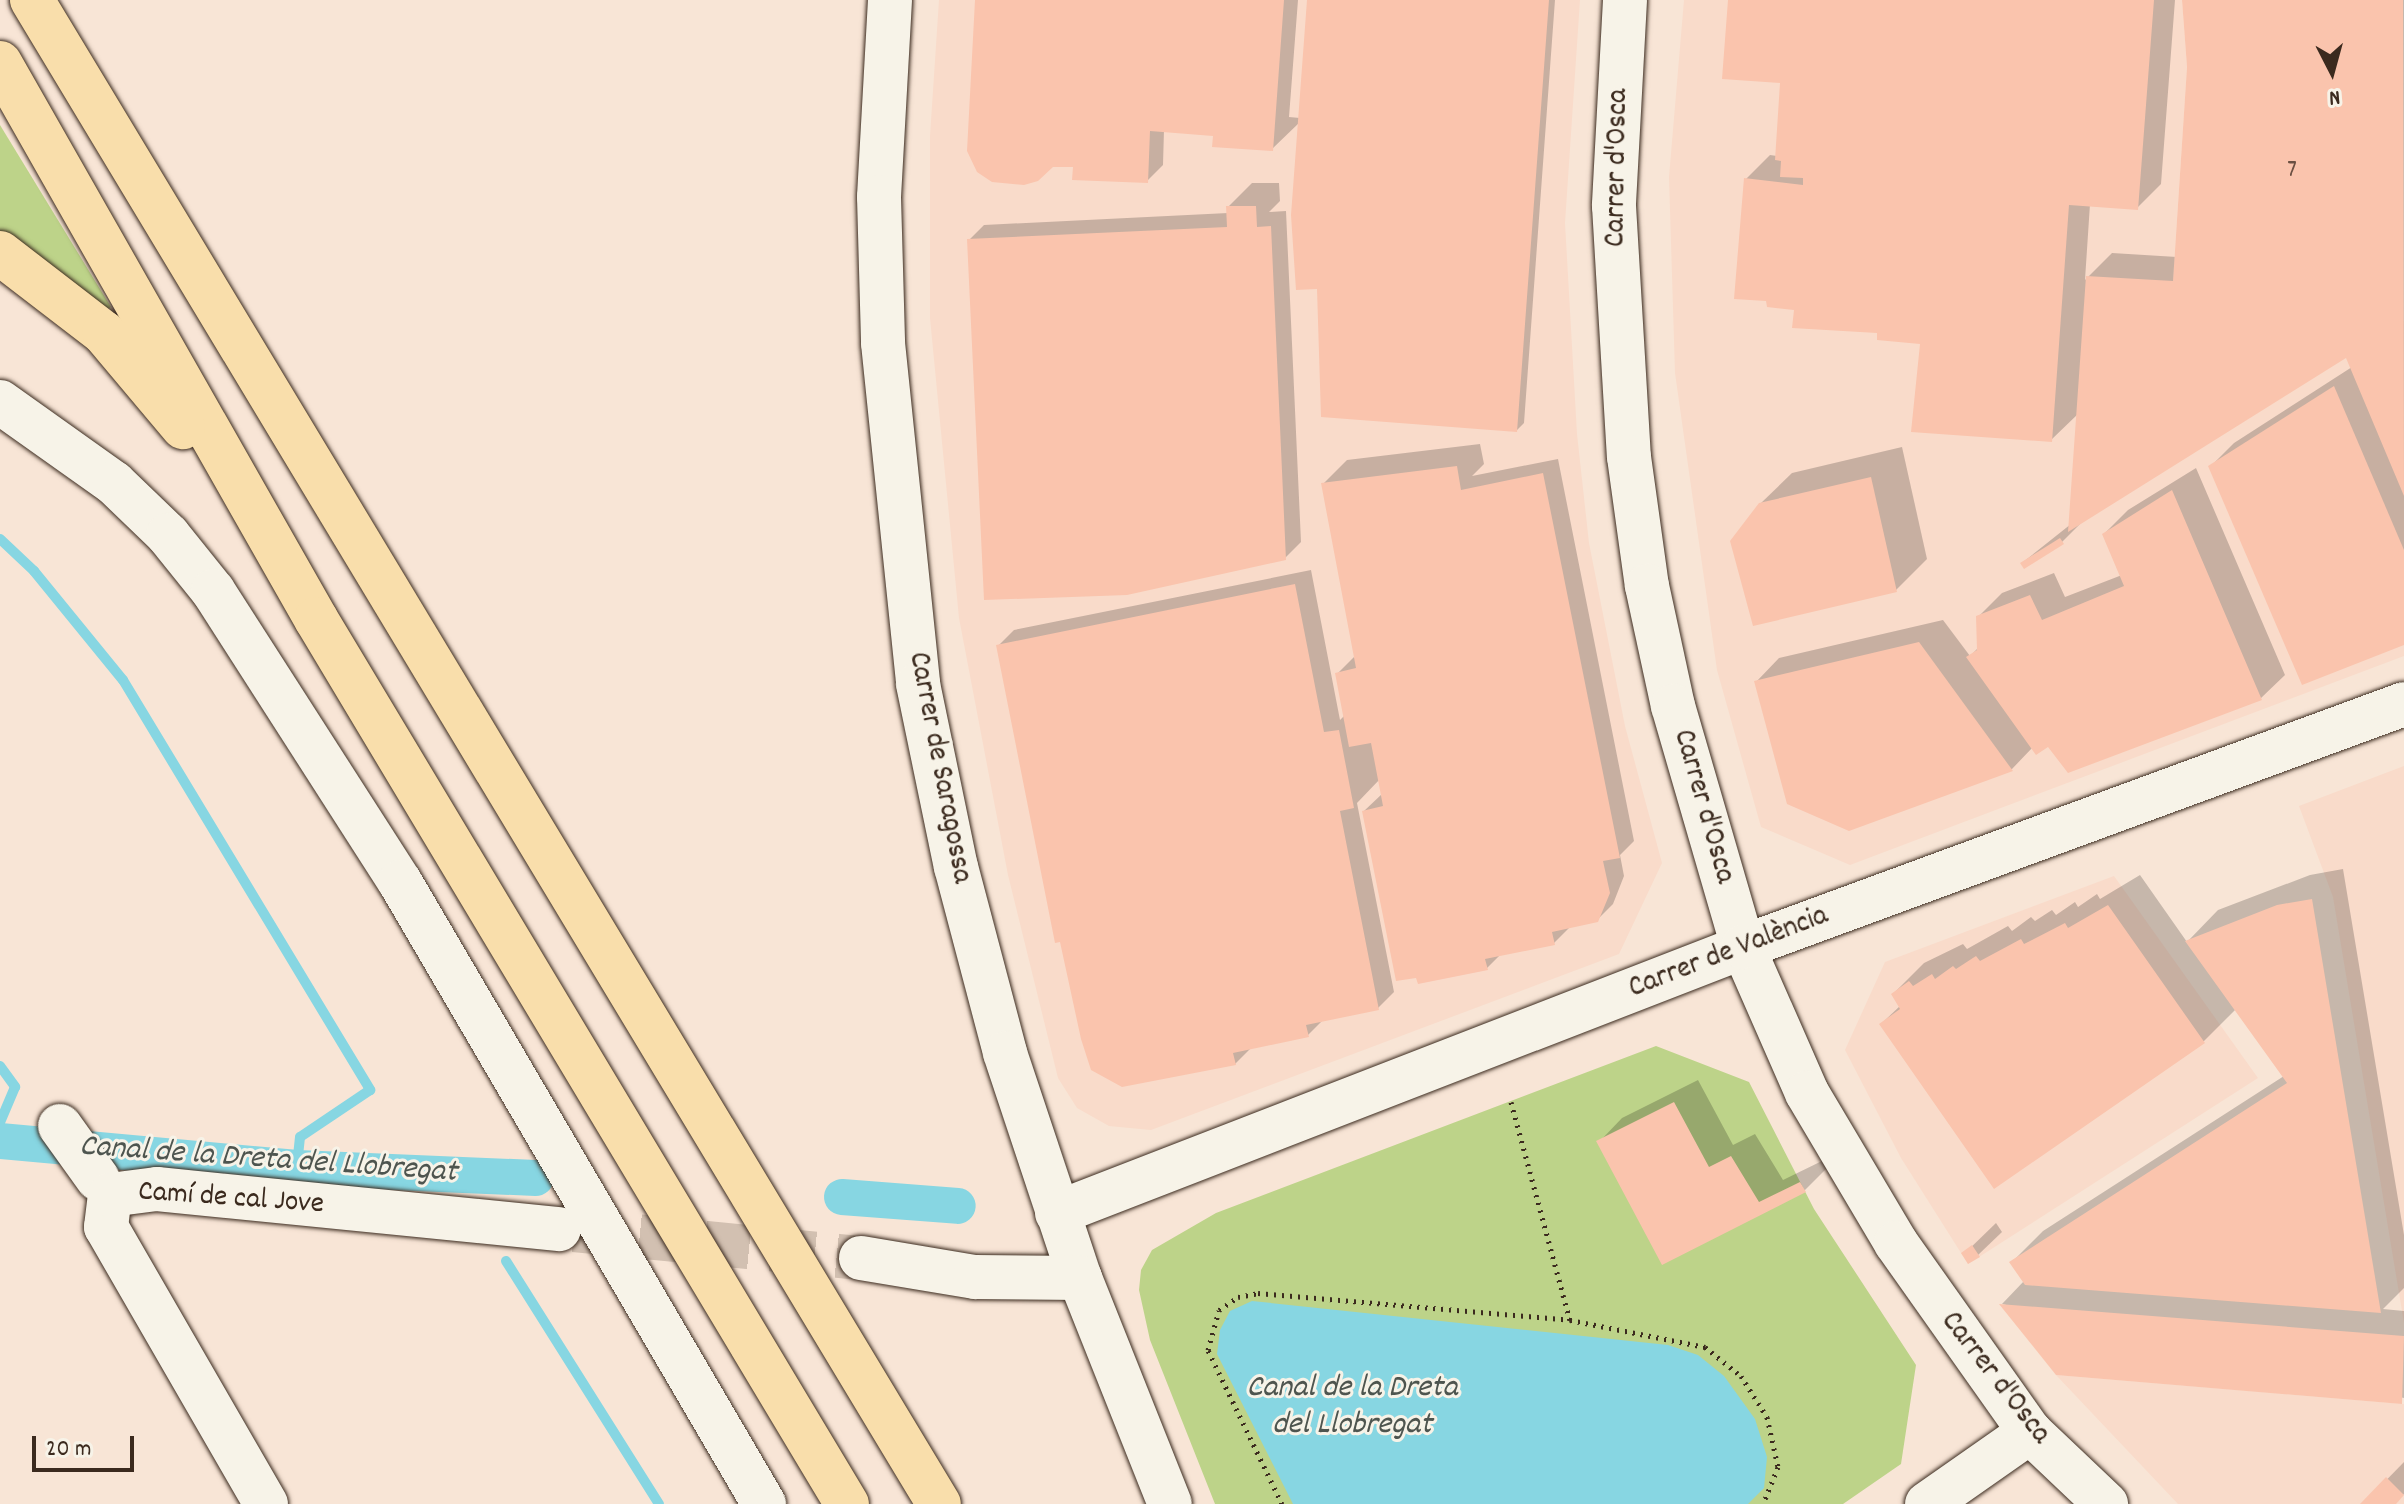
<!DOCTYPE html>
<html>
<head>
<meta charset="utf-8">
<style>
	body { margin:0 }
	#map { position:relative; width:2404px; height:1504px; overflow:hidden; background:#f8e5d6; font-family:Dekko,sans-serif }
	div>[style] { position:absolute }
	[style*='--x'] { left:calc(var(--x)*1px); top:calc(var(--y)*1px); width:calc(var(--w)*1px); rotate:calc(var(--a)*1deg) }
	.built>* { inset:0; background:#f9dbca }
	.green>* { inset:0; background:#bdd389 }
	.water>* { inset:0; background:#87d6e2 }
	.shadow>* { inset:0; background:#0003 }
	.stream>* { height:10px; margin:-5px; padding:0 5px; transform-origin:5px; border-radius:5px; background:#87d6e2 }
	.canal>* { height:36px; margin:-18px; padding:0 18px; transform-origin:18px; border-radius:18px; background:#87d6e2 }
	.building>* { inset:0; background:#fac4ad }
	.minor-tunnel>* { height:44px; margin-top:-22px; transform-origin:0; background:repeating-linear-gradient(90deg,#d2c0b1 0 44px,transparent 0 66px) }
	.path>* { height:5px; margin-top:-2.5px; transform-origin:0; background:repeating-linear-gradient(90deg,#3b2a1e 0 2px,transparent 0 8px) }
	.roads { filter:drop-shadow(0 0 2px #3b2a1e) drop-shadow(0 0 2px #3b2a1e) }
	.minor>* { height:44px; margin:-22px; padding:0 22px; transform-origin:22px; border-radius:22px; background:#f7f3e8 }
	.highway>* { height:44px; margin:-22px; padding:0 22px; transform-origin:22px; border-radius:22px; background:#f9deab }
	span { translate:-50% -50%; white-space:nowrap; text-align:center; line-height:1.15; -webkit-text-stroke:6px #f7f3e8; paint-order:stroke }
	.number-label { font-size:26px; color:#6b5042 }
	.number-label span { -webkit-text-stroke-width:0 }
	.street-label { font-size:30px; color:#3b2a1e }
	.water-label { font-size:32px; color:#4e554f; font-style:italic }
	.north { position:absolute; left:2292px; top:32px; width:80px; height:80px; -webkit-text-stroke:6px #f7f3e8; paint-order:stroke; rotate:174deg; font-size:22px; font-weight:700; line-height:32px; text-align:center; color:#3b2a1e }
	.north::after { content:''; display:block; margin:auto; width:28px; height:36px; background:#3b2a1e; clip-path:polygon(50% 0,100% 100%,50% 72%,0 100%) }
	.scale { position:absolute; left:32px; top:1436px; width:102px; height:36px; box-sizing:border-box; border:4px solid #3b2a1e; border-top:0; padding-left:10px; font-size:24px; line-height:28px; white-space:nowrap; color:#3b2a1e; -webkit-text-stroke:6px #f7f3e8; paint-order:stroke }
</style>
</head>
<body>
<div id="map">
	<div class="built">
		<i style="clip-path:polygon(939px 0,1580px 0,1565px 223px,1577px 434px,1589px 543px,1625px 726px,1662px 863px,1619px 954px,1151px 1130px,1109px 1126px,1077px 1108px,1058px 1078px,1008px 875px,959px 618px,930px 318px,930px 136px)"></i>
		<i style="clip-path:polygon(1684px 0,2182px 0,2187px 67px,2173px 281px,2068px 531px,2404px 321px,2404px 656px,1850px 865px,1761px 827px,1717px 670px,1675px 373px,1669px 177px)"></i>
		<i style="clip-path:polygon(2404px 766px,2404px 1323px,2333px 897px,2299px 806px)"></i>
		<i style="clip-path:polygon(2114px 876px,2258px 1078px,1968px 1264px,1901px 1158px,1845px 1050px,1885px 962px)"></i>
		<i style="clip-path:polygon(2056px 1375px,2404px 1404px,2404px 1504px,2178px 1504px)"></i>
	</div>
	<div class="green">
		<i style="clip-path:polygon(0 125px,111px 307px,105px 311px,0 236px)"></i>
		<i style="clip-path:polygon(1656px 1046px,1749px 1082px,1814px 1209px,1916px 1365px,1901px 1464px,1843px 1504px,1215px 1504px,1150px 1340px,1139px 1290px,1141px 1270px,1152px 1250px,1216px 1213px)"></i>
	</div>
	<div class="water">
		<i style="clip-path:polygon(1252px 1301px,1668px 1345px,1698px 1355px,1724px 1376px,1755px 1419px,1767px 1457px,1764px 1488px,1748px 1504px,1293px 1504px,1217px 1354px,1220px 1330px,1230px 1311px)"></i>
	</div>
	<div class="shadow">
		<i style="clip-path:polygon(977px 0,1298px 0,1289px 117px,1300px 118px,1309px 0,1555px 0,1524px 423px,1517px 430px,1319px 287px,1300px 122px,1272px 149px,1217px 134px,1164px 130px,1163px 165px,1147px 181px,1075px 165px)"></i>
		<i style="clip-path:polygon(1730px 0,2175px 0,2161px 184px,2137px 208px,2090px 204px,2085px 280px,2112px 253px,2177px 257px,2189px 67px,2184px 0,2404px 0,2404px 643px,2211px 466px,2234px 443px,2352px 367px,2347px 355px,2086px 518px,2062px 542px,2022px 563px,2071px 524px,2079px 413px,2051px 440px,1922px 343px,1796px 309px,1746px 179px,1770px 155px,1777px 156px,1782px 82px)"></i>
		<i style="clip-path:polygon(1252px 183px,1279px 183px,1280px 201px,1269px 212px,1286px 211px,1301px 542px,1285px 558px,969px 240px,984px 225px,1228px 213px,1228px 207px)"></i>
		<i style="clip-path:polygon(1480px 444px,1484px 464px,1472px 476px,1558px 459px,1634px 841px,1620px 855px,1624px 876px,1613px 904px,1597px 920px,1570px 927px,1554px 943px,1501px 954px,1487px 968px,1364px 811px,1383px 793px,1380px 779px,1357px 803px,1394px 992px,1378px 1008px,1324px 1019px,1308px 1035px,1252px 1047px,1235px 1064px,998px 646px,1014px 630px,1311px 570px,1340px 720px,1345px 715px,1338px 673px,1356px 655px,1323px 484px,1347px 460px)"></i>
		<i style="clip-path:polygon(1902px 447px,1927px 559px,1896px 590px,1760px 504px,1792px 473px)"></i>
		<i style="clip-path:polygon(2196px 468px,2285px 675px,2261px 698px,2069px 771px,2048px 744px,2033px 747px,2012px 769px,1849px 829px,1756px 682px,1779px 658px,1943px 620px,1970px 656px,1979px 647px,1978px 617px,2002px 593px,2054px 573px,2065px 597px,2122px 575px,2104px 534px,2128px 510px)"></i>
		<i style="clip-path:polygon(2343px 869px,2404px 1235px,2404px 1288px,2383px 1309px,2404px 1311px,2404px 1398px,2002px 1304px,2024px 1281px,2012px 1262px,2043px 1231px,2284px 1076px,2236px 1009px,2204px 1041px,1881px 1024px,1901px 1005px,1893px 994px,1924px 963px,1963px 944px,1967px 949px,2008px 926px,2012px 931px,2031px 917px,2035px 921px,2052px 910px,2056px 915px,2075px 902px,2078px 907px,2097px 894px,2100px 899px,2140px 875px,2187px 942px,2218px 910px,2310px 875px)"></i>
		<i style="clip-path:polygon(1698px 1080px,1733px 1145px,1755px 1134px,1783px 1180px,1824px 1160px,1828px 1167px,1804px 1191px,1663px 1262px,1599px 1142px,1622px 1118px)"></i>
		<i style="clip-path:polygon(1996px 1223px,2002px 1232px,1978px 1255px,1964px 1254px)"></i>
		<i style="clip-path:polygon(2404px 1462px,2404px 1494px,2394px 1504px,2363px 1504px)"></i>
	</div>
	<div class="stream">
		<i style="--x:0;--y:539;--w:47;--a:43.3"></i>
		<i style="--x:34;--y:571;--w:141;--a:50.8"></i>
		<i style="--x:123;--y:680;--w:479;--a:58.9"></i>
		<i style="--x:370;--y:1090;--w:84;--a:146.1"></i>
		<i style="--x:300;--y:1137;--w:31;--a:96"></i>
		<i style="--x:0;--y:1066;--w:26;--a:54"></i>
		<i style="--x:15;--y:1087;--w:38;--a:113"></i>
		<i style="--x:486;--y:1176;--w:12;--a:81"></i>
		<i style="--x:506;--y:1261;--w:287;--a:57.8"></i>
	</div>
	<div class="canal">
		<i style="--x:0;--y:1141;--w:298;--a:5.2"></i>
		<i style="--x:297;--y:1168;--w:239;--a:2.4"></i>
		<i style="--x:842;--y:1197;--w:116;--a:4.4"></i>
	</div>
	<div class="building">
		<i style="clip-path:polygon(975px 0,1284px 0,1273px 151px,1212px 147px,1213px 136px,1150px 131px,1148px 183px,1072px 180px,1073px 167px,1053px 167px,1038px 181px,1024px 185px,992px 182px,977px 172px,967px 151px)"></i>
		<i style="clip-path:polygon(1307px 0,1549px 0,1517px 432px,1321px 417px,1317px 289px,1296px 290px,1291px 215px)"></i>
		<i style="clip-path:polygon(1728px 0,2154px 0,2138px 210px,2069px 205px,2052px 442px,1911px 432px,1920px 344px,1877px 340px,1877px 333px,1792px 328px,1794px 310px,1767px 307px,1766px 301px,1734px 299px,1744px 178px,1803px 185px,1803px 178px,1780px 177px,1781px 161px,1775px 160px,1780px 83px,1722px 79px)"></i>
		<i style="clip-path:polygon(2182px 0,2403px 0,2404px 496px,2346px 358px,2068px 532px,2086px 276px,2173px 281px,2187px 67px)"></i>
		<i style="clip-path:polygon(1226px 206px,1256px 206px,1257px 227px,1271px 226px,1286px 560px,1127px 595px,984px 600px,967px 239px,1227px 227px)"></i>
		<i style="clip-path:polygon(2334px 386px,2404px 550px,2404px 645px,2302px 685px,2208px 466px)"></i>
		<i style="clip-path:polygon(1457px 466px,1461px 490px,1543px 473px,1620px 858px,1603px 861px,1610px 893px,1598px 922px,1552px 932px,1555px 945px,1485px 959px,1488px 970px,1418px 984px,1416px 978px,1396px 981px,1362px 811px,1383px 806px,1371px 743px,1349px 747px,1335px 673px,1356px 668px,1321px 483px)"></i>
		<i style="clip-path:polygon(1871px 477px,1897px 592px,1753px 626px,1730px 541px,1759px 503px)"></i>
		<i style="clip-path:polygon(2172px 490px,2262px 700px,2068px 773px,2048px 747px,2036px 755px,1966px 657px,1977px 650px,1976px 616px,2030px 595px,2042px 620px,2124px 586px,2102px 534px)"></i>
		<i style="clip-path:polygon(2060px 538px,2064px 544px,2024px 569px,2020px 563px)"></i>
		<i style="clip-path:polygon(1295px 584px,1324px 732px,1339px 730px,1354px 808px,1340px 811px,1379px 1010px,1306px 1025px,1309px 1037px,1233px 1053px,1236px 1065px,1122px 1087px,1091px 1070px,1081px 1039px,1060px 942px,1055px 943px,996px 645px)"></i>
		<i style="clip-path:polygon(1919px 642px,2013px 771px,1849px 831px,1787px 804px,1754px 681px)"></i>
		<i style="clip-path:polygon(2312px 899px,2381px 1313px,2025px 1285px,2009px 1262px,2287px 1083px,2185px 941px,2277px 905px)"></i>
		<i style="clip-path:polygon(2108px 905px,2205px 1043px,1994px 1189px,1879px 1024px,1900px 1009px,1891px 994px,1909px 981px,1913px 986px,1932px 974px,1935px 979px,1953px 966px,1956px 969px,1976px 956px,1980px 961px,2021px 939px,2024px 944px,2065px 923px,2068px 928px)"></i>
		<i style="clip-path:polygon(1674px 1102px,1709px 1167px,1731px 1156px,1759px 1202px,1800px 1182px,1806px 1192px,1662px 1265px,1596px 1141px)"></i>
		<i style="clip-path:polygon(1972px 1245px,1980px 1257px,1968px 1264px,1961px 1253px)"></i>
		<i style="clip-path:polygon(1999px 1304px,2404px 1336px,2402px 1404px,2056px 1375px)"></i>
		<i style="clip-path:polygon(2386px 1477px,2404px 1495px,2396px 1504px,2360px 1504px)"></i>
	</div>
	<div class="minor-tunnel">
		<i style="--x:574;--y:1230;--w:288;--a:5.6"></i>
	</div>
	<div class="path">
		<i style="--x:1511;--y:1102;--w:226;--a:74.9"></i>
		<i style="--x:1282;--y:1504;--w:171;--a:-115.7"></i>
		<i style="--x:1208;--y:1350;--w:41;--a:-74.6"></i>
		<i style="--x:1219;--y:1310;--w:23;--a:-34"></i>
		<i style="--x:1238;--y:1297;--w:20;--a:-11"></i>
		<i style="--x:1258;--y:1293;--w:313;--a:4.9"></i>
		<i style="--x:1570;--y:1320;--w:138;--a:11.3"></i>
		<i style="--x:1705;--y:1347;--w:46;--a:38.9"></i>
		<i style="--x:1741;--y:1376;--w:49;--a:57.6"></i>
		<i style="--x:1767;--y:1417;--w:51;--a:77.6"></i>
		<i style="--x:1778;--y:1467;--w:40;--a:112"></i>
	</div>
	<div class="roads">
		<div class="minor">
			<i style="--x:890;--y:0;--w:197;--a:93.2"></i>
			<i style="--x:879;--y:197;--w:146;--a:88.4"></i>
			<i style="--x:883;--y:343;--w:343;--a:84.1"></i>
			<i style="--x:918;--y:684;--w:187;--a:78.3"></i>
			<i style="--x:956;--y:867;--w:192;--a:75.2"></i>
			<i style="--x:1005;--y:1053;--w:237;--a:71.6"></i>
			<i style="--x:1080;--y:1278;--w:243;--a:68.3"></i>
			<i style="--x:1625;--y:0;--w:206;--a:93.1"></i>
			<i style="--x:1614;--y:206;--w:251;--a:86.6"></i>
			<i style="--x:1629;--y:457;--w:130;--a:82.1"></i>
			<i style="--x:1647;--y:586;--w:123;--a:77.8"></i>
			<i style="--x:1673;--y:706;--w:251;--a:73.8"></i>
			<i style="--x:1743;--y:947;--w:159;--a:66.3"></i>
			<i style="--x:1807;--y:1093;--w:174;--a:59.3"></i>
			<i style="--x:1896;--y:1243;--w:232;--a:54.7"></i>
			<i style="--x:2030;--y:1432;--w:105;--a:43.5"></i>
			<i style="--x:0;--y:402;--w:140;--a:35.4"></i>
			<i style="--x:114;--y:483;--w:75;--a:43.9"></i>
			<i style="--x:168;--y:535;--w:72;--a:51.2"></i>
			<i style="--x:213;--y:591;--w:346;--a:57.3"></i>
			<i style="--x:400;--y:882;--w:721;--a:59.66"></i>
			<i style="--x:60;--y:1126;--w:65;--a:54.4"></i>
			<i style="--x:1057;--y:1213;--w:736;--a:-21.19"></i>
			<i style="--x:1743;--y:947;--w:704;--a:-20.18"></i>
			<i style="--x:861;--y:1258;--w:116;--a:9.5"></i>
			<i style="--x:975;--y:1277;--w:105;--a:0.5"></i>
			<i style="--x:266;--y:1504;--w:320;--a:-120"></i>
			<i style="--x:106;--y:1227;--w:32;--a:-83"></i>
			<i style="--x:110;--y:1195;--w:47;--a:-7.3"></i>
			<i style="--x:157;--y:1189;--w:404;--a:5.7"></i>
			<i style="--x:1927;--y:1504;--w:126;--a:-35"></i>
		</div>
		<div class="highway">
			<i style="--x:32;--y:0;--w:1756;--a:58.91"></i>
			<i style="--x:0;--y:63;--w:640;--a:60.39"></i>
			<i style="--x:316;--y:619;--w:1032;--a:59.04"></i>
			<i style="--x:0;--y:253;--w:131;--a:37.6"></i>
			<i style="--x:104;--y:333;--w:123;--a:50"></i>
		</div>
	</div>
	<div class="number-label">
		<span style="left:2292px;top:171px">7</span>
	</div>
	<div class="street-label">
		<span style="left:1619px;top:168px;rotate:-89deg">Carrer d'Osca</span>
		<span style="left:938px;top:768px;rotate:79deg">Carrer de Saragossa</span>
		<span style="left:1702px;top:807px;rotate:74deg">Carrer d'Osca</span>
		<span style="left:1729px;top:954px;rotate:-21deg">Carrer de València</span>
		<span style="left:231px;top:1200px;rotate:4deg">Camí de cal Jove</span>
		<span style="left:1994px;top:1379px;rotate:52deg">Carrer d'Osca</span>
	</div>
	<div class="water-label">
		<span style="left:268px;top:1161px;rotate:4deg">Canal de la Dreta del Llobregat</span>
		<span style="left:1352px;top:1408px">Canal de la Dreta<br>del Llobregat</span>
	</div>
	<div class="north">N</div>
	<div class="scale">20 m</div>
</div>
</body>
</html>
